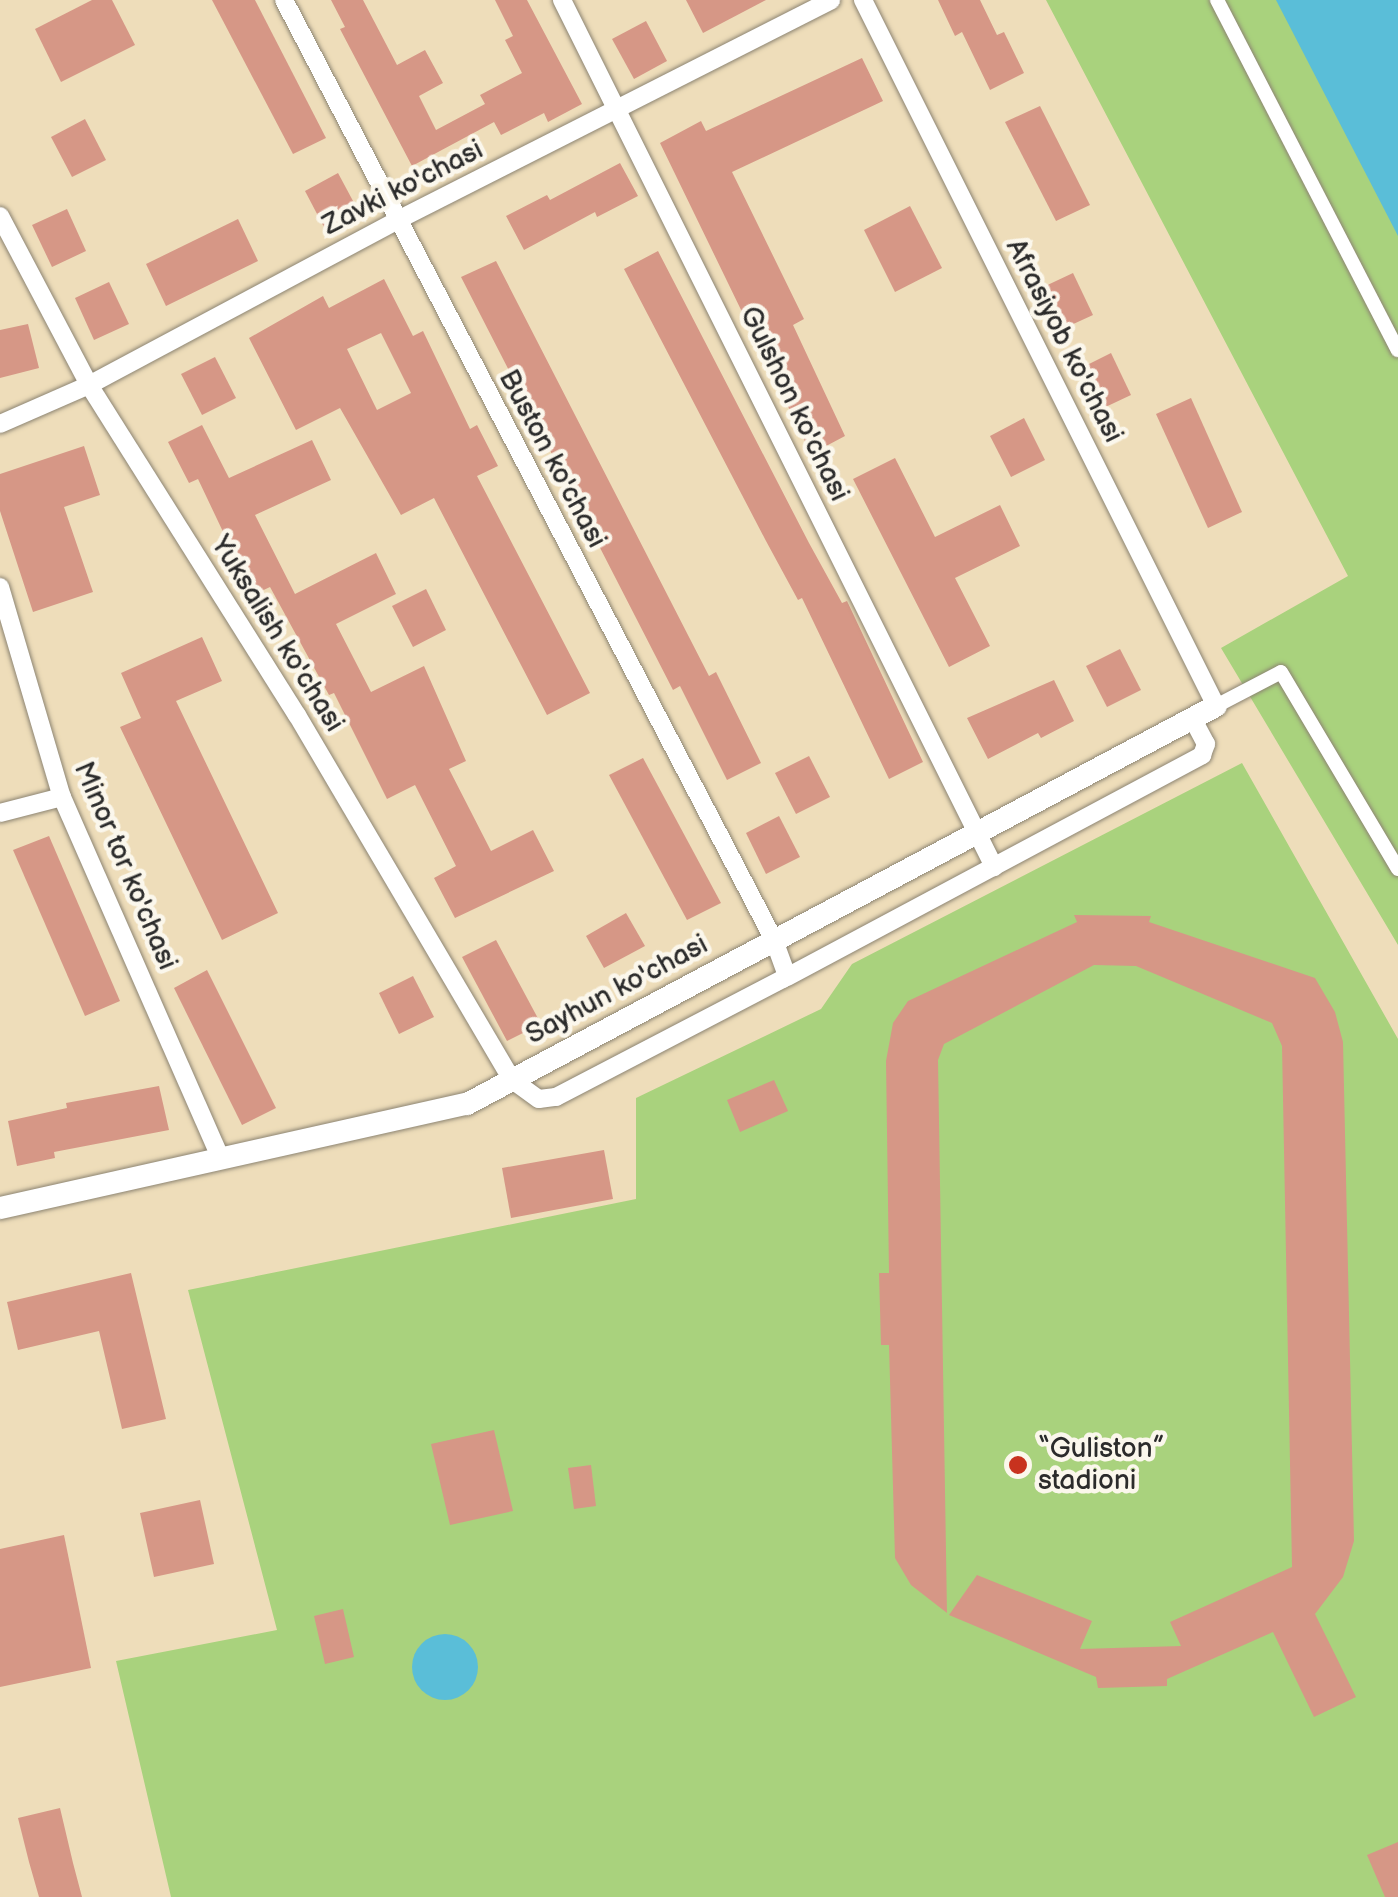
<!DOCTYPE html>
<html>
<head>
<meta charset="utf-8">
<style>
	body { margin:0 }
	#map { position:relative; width:1398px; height:1897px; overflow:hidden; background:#eeddba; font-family:"Balsamiq Sans",sans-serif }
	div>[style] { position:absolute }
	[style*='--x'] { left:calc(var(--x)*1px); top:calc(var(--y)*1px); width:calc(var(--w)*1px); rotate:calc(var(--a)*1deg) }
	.green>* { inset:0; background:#a9d27d }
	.water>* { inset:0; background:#5abed8 }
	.round { border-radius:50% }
	.building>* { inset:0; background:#d69786 }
	.roads { filter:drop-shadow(0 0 2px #8c8472) drop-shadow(0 0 2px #8c8472) }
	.pedestrian>* { height:14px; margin:-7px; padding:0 7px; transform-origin:7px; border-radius:7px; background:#fff }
	.minor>* { height:18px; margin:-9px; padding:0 9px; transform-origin:9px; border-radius:9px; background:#fff }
	.tertiary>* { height:22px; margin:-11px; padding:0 11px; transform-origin:11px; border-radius:11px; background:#fff }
	.dots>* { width:28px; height:28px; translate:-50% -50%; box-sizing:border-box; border:5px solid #fbf7ec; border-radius:50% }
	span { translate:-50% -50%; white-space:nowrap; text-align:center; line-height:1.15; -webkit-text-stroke:9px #fbf7ec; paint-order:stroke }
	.street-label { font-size:28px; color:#2b2b2b }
	.poi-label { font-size:28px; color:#2b2b2b }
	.left { translate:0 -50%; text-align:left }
</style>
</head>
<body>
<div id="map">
	<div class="green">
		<i style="clip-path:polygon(1046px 0,1398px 0,1398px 945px,1221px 648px,1348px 576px)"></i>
		<i style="clip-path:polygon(1242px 763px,1398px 1039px,1398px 1897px,171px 1897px,116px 1661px,277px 1630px,188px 1290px,636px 1199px,636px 1098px,821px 1009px,852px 964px)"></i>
	</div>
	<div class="water">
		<i style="clip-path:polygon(1276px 0,1398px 0,1398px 236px)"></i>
		<i class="round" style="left:412px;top:1634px;width:66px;height:66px"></i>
	</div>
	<div class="building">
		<i style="clip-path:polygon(92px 0,112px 0,135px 45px,61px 82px,35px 29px)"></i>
		<i style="clip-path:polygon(212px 0,255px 0,326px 138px,293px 154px)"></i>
		<i style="clip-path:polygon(331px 0,363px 0,397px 65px,425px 50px,443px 83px,419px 96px,436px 130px,485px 104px,480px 95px,522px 73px,505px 40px,513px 36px,495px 0,527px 0,582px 104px,548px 122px,544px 113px,501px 135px,494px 122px,412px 166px,340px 29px,345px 27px)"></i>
		<i style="clip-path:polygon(686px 0,766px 0,703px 33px)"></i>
		<i style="clip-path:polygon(938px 0,980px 0,997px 35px,1004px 32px,1024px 73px,990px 90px,962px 32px,955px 36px)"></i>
		<i style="clip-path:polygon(646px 21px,667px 61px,634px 79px,612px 39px)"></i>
		<i style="clip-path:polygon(862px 58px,883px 101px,732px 172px,804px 319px,793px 325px,845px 436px,811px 454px,660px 143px,701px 121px,706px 131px)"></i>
		<i style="clip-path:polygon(1040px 106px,1090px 205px,1056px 221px,1005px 122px)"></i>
		<i style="clip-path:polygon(85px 119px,106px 160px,72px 177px,51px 137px)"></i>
		<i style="clip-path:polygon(620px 163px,638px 196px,597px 217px,595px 212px,524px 250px,506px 216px,547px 195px,550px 200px)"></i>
		<i style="clip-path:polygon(338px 173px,360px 214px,326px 231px,305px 191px)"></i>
		<i style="clip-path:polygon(910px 206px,942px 268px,895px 292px,864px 230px)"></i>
		<i style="clip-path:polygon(67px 209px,86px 251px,52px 267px,32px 225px)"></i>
		<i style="clip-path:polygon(238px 219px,258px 261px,166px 306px,146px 264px)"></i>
		<i style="clip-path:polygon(658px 251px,809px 543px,842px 603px,847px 601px,923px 762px,889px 779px,802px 598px,798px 600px,766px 541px,624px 269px)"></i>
		<i style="clip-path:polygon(496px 261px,709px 676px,716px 672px,761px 763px,727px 780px,680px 686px,673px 690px,461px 277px)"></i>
		<i style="clip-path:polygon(1073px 273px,1093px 315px,1058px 331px,1039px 289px)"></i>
		<i style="clip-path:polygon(evenodd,384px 279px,413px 336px,423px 331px,470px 429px,477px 425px,498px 466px,477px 476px,590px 693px,547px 715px,434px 498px,401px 515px,340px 408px,296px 430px,249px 338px,323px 296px,329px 308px,384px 279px,381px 333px,411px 393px,377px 410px,347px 349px,381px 333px)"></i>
		<i style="clip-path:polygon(109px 282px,129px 324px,94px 340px,75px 298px)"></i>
		<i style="clip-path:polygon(28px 324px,39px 368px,0 378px,0 330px)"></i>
		<i style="clip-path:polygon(1111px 353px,1131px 395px,1097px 411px,1077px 370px)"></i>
		<i style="clip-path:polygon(215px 357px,236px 398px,202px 415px,181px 374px)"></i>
		<i style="clip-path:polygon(1191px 398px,1242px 512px,1208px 528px,1156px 414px)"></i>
		<i style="clip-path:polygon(1024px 418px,1045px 460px,1011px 477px,990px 436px)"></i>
		<i style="clip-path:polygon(202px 425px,229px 478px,312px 440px,331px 480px,255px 515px,295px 594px,376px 553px,396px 594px,336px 624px,371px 692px,424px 666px,466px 761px,449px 769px,491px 851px,533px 830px,554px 871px,455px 918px,434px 878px,456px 866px,415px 785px,387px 799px,334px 693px,329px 695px,270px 587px,253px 595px,198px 479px,189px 483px,168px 442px)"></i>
		<i style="clip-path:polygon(84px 446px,100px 495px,64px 507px,93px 592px,33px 612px,0 511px,0 474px)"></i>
		<i style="clip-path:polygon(895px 458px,935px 537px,1000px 505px,1020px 546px,955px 578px,990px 646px,949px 667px,853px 479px)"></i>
		<i style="clip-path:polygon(426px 589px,446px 630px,413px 647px,392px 606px)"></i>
		<i style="clip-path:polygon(202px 637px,222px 681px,176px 701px,278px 913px,222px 940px,120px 727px,141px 718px,121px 673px)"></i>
		<i style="clip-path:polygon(1120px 649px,1141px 690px,1107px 707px,1086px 666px)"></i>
		<i style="clip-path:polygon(1054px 680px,1074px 721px,1041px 738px,1038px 733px,988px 759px,967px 718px)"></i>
		<i style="clip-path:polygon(809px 756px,830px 797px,796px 814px,775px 773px)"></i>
		<i style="clip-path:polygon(643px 758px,721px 903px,687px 920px,609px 775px)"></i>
		<i style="clip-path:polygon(779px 816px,800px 857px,766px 874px,746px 833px)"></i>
		<i style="clip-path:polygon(49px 836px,120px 1001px,85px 1016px,13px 850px)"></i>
		<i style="clip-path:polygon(626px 913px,645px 946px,604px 968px,586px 936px)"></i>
		<i style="clip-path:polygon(1074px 915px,1151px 916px,1149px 922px,1315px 978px,1335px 1012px,1343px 1042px,1354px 1541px,1343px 1577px,1315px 1614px,1356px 1697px,1314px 1717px,1273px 1632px,1167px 1679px,1167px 1686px,1098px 1688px,1096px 1677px,949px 1615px,977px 1575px,1092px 1621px,1080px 1649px,1181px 1646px,1170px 1622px,1292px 1567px,1282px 1046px,1272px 1023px,1136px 966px,1094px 965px,944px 1044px,938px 1060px,947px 1613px,911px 1585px,895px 1558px,889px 1345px,881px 1345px,879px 1273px,889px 1273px,886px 1061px,893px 1023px,908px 1001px,1077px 922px)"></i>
		<i style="clip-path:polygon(496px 940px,541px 1024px,507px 1041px,462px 957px)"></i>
		<i style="clip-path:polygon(207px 970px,276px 1108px,242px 1125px,174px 988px)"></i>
		<i style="clip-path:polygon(413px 976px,434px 1017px,399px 1034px,379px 993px)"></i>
		<i style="clip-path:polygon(774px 1080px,788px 1111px,740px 1132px,727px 1100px)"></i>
		<i style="clip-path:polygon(159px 1086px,169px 1130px,54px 1152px,55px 1158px,17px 1166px,8px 1121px,67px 1108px,66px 1103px)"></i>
		<i style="clip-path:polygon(604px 1150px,613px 1199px,511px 1218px,502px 1168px)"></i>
		<i style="clip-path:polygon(131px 1273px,166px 1419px,122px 1429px,99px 1331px,18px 1350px,7px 1302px)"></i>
		<i style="clip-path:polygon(494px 1430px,513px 1511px,450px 1525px,431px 1444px)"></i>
		<i style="clip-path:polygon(591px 1465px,596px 1506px,574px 1509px,568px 1468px)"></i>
		<i style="clip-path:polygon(200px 1500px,214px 1564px,154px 1577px,140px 1513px)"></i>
		<i style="clip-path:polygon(64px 1535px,91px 1668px,0 1687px,0 1549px)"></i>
		<i style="clip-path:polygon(343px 1609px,354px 1657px,325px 1664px,314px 1616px)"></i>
		<i style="clip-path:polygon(60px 1808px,73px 1863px,82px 1897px,39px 1897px,29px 1862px,18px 1818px)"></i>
		<i style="clip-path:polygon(1398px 1842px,1398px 1897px,1385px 1897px,1367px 1855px)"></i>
	</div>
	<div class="roads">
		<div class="pedestrian">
			<i style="--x:1217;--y:0;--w:394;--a:62.7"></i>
			<i style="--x:1216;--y:706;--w:73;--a:-27.6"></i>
			<i style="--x:1281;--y:672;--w:229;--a:59.3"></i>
		</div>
		<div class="minor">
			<i style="--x:562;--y:0;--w:969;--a:63.51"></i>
			<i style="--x:863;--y:0;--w:789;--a:63.43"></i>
			<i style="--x:0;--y:216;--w:191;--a:62.2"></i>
			<i style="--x:89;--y:385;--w:390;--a:57.8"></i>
			<i style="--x:297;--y:715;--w:422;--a:59.5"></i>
			<i style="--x:511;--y:1079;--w:34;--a:36"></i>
			<i style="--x:539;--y:1099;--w:17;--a:-7"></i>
			<i style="--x:556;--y:1097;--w:256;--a:-27.5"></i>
			<i style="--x:783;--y:979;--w:7;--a:-63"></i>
			<i style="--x:786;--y:973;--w:33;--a:-110"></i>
			<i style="--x:775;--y:942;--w:1062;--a:-117.53"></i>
			<i style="--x:0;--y:424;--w:97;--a:-23.7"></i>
			<i style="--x:89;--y:385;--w:348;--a:-28.1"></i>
			<i style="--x:396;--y:221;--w:488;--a:-26.9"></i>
			<i style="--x:0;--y:587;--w:219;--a:73.6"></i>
			<i style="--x:62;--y:797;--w:395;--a:66.3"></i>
			<i style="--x:0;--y:813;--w:64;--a:-14.5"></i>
			<i style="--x:787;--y:977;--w:471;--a:-28.1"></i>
			<i style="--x:1202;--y:755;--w:12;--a:-70"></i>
			<i style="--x:1206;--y:744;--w:30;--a:-118"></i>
		</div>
		<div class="tertiary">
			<i style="--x:0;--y:1208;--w:478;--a:-12.6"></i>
			<i style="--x:467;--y:1104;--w:848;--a:-27.99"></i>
		</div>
	</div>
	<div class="dots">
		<i style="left:1018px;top:1465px;background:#c8321e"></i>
	</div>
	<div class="street-label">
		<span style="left:403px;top:188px;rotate:-27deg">Zavki ko'chasi</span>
		<span style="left:1064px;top:341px;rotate:63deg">Afrasiyob ko'chasi</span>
		<span style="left:794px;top:404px;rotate:64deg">Gulshon ko'chasi</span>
		<span style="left:552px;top:459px;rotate:62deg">Buston ko'chasi</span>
		<span style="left:277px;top:634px;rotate:58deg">Yuksalish ko'chasi</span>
		<span style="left:125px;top:866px;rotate:67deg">Minor tor ko'chasi</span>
		<span style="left:617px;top:990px;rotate:-28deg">Sayhun ko'chasi</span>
	</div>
	<div class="poi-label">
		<span class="left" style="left:1038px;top:1465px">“Guliston”<br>stadioni</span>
	</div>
</div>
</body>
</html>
